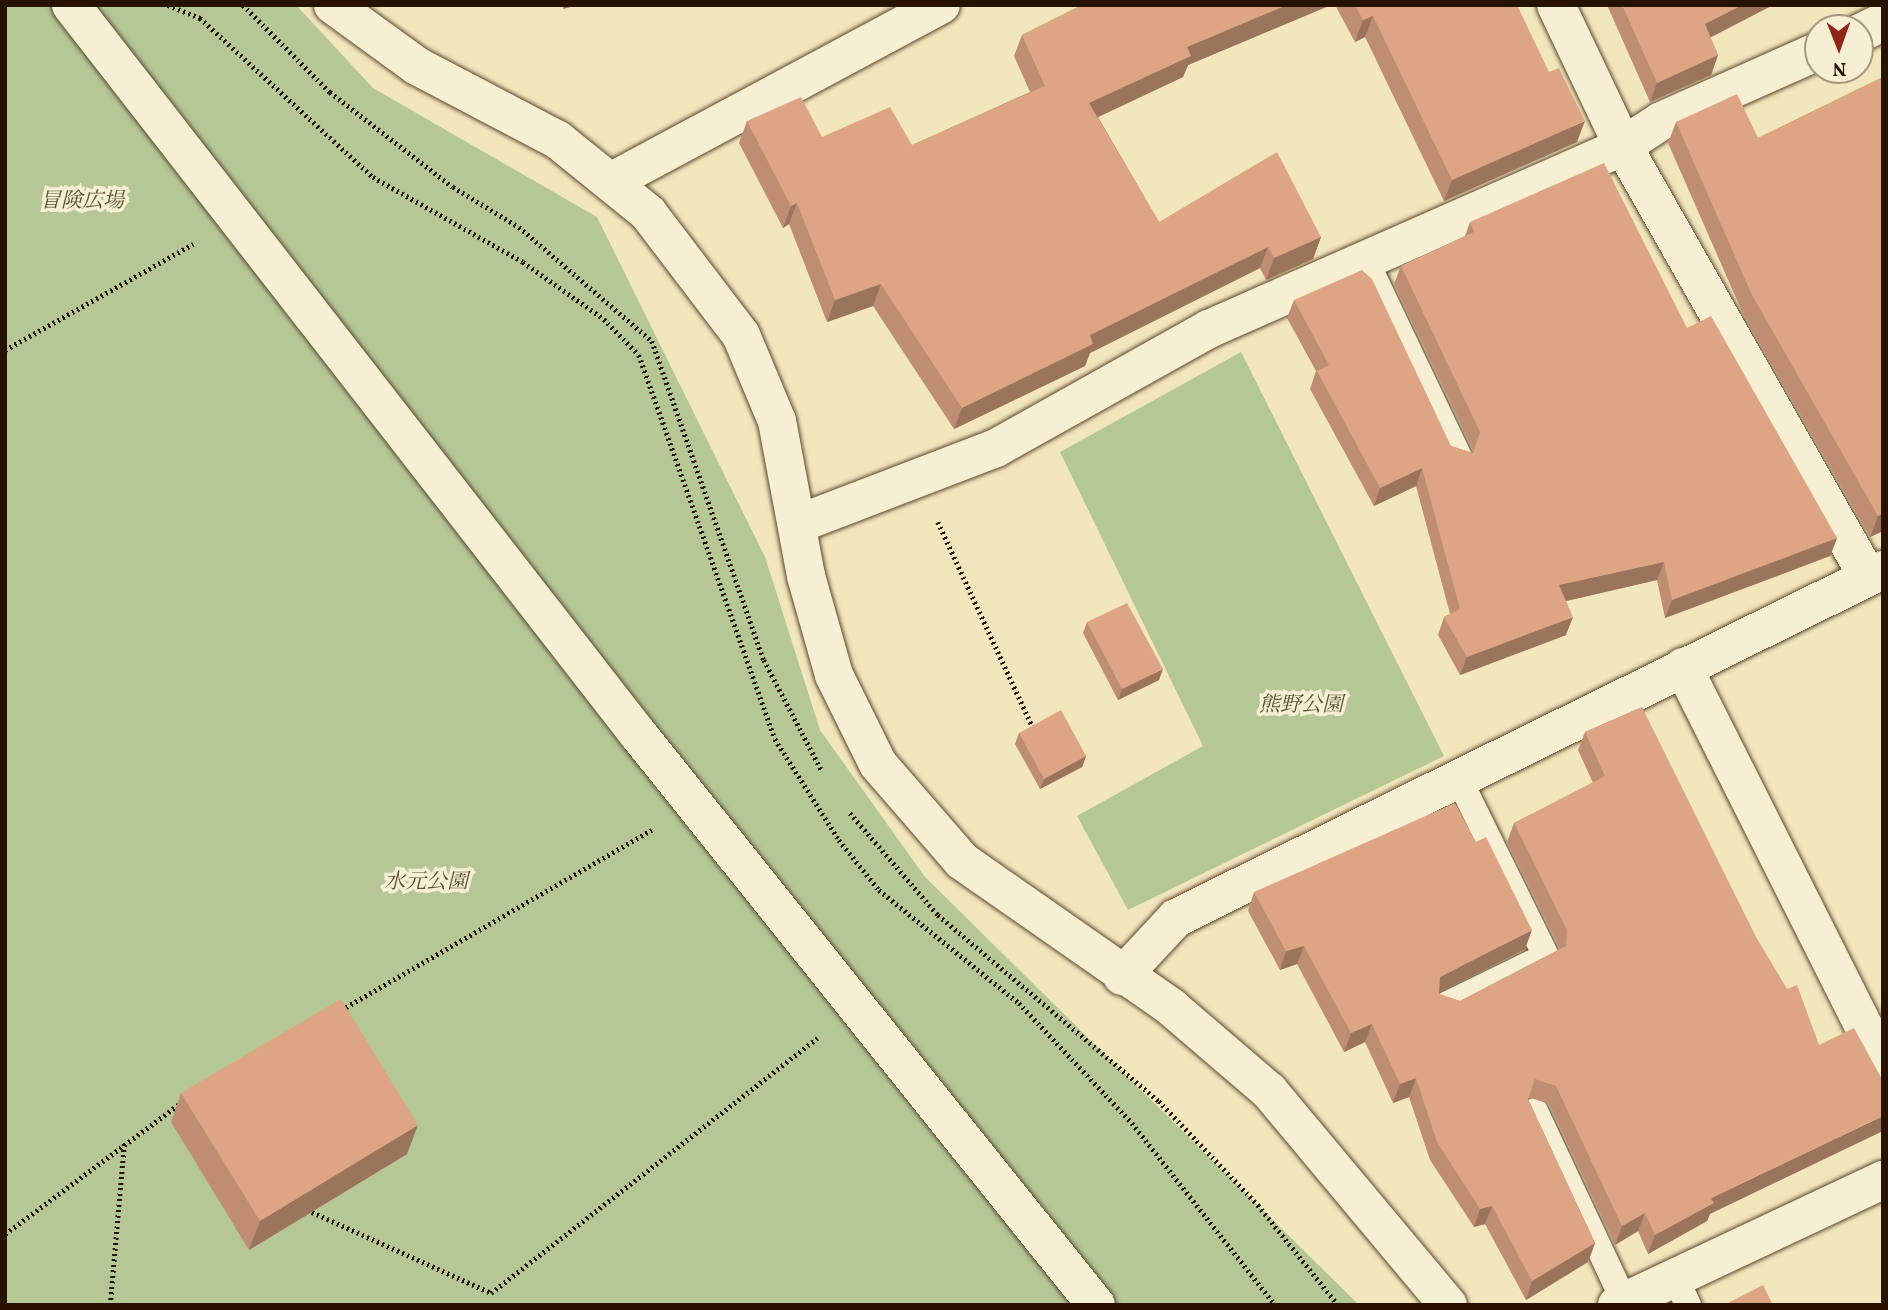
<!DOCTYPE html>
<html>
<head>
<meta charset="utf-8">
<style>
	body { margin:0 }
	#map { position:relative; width:1888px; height:1310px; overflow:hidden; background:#f2e7bc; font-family:Vollkorn,"Noto Serif JP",serif }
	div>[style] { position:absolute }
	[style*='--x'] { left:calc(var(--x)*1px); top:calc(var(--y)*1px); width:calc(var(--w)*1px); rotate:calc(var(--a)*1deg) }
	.green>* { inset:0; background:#b4c795 }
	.path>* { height:4.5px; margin-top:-2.25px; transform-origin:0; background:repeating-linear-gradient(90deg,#271100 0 2px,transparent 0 5.5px) }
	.roads { filter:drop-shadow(0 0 2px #5a462f) drop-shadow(0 0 2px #5a462f) }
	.service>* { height:26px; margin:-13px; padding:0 13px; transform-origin:13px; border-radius:13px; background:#f7efd3 }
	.pedestrian>* { height:38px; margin:-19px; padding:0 19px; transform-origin:19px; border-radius:19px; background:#f7efd3 }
	.minor>* { height:38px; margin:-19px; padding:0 19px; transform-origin:19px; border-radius:19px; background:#f7efd3 }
	.tertiary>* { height:38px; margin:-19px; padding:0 19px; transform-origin:19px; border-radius:19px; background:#f7efd3 }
	.wall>* { inset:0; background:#bf8e72 }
	.shaded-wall>* { inset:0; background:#9b745c }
	.building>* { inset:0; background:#dea584 }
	span { translate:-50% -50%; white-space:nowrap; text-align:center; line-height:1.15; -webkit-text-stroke:7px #f7efd3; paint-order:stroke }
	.park-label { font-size:21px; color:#585134; font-style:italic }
	.frame { position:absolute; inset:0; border:7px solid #271100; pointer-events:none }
	.north { position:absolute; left:1804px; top:14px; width:70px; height:70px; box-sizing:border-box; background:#f7efd3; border:2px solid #a4967f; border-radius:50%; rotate:179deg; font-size:19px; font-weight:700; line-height:28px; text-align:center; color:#271100 }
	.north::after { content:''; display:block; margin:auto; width:24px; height:32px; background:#8f2418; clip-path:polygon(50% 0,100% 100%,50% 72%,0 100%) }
</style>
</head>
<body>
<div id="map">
	<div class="green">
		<i style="clip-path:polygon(5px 5px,296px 5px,373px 88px,597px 217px,765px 557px,820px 730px,925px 877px,1359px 1305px,5px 1305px)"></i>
		<i style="clip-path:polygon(1241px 352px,1444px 756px,1128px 910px,1077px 816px,1203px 746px,1060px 452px)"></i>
	</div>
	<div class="path">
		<i style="--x:168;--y:5;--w:35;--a:22"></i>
		<i style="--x:200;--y:18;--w:235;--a:42.6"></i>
		<i style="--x:373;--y:177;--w:172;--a:29.5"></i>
		<i style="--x:523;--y:262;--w:99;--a:35.1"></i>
		<i style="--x:604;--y:319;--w:50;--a:45.8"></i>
		<i style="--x:639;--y:355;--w:407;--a:70.5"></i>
		<i style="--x:775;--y:739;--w:120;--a:57.6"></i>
		<i style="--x:839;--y:840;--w:64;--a:51.3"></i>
		<i style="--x:879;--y:890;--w:180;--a:38.9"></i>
		<i style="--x:1019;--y:1003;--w:165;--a:46.7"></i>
		<i style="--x:1132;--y:1123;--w:231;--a:51.8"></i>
		<i style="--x:243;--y:5;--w:123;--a:45"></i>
		<i style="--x:330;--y:92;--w:155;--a:37.7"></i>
		<i style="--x:453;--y:187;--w:77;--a:31.2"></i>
		<i style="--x:519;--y:227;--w:175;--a:40.6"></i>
		<i style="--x:652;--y:341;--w:338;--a:70.7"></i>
		<i style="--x:764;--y:660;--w:125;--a:62.4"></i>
		<i style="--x:5;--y:350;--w:216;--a:-29.4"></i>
		<i style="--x:938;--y:522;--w:224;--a:65.2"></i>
		<i style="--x:850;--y:813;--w:135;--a:49.2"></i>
		<i style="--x:938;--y:915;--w:289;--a:40.1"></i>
		<i style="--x:1159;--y:1101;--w:144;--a:46.4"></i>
		<i style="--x:1258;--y:1205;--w:128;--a:51.3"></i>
		<i style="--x:341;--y:1010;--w:359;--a:-30.1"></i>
		<i style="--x:312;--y:1212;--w:196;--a:24.3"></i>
		<i style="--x:491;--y:1293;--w:414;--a:-38"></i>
		<i style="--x:5;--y:1234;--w:221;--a:-36.7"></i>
		<i style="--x:110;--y:1305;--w:162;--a:-85"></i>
	</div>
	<div class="roads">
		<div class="service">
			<i style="--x:1364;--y:257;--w:221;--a:64.6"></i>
			<i style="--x:1446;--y:1005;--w:111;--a:-26.1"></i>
			<i style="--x:1546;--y:956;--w:197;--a:-116.2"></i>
			<i style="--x:1535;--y:1111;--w:210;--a:64.9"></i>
			<i style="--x:1675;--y:1277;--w:31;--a:65"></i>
		</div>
		<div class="pedestrian">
			<i style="--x:71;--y:5;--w:924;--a:52.13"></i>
			<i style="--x:638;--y:734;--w:732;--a:51.27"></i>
		</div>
		<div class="minor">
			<i style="--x:1556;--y:5;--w:156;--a:64.6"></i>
			<i style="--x:1623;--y:146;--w:494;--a:60.4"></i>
			<i style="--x:1860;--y:33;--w:25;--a:-26"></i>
			<i style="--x:614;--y:180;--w:371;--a:-28.2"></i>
			<i style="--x:798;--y:524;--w:212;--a:-21"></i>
			<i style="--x:996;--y:448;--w:244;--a:-29.2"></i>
			<i style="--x:1209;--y:329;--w:453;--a:-23.8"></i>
			<i style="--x:1623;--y:146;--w:45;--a:-33.3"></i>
			<i style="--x:1661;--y:121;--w:172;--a:-24"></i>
			<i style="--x:1683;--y:667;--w:445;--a:63.3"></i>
			<i style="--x:1122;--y:976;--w:79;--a:-47"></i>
			<i style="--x:1176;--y:918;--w:788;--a:-26.21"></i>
			<i style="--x:1617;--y:1305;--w:294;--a:-25.2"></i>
		</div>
		<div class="tertiary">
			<i style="--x:333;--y:5;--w:104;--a:36"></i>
			<i style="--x:417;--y:66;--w:159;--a:27.7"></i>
			<i style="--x:558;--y:140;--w:116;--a:39"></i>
			<i style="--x:648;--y:213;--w:153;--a:52.7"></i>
			<i style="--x:741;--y:335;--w:93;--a:67.3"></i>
			<i style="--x:777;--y:421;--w:158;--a:79.4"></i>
			<i style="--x:806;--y:576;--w:103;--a:74.2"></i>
			<i style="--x:834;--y:675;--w:99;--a:63.7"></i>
			<i style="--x:878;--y:764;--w:128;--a:49.1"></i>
			<i style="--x:962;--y:861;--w:255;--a:34.9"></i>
			<i style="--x:1171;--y:1007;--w:129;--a:40.6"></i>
			<i style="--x:1269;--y:1091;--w:279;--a:50.1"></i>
		</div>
	</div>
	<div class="wall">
		<i style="clip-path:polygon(1082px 5px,1331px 5px,1188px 65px,1183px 77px,1098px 117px,1159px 222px,1321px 237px,1313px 259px,1266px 280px,1260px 268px,1090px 353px,1085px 366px,954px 429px,873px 306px,827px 322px,789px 224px,783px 228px,739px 143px,747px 121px,822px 137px,912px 145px,1030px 92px,1014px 56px,1022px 35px)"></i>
		<i style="clip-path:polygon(1335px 5px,1517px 5px,1577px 142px,1444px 201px,1365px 37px,1355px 42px)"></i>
		<i style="clip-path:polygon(1607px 5px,1773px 5px,1710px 37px,1718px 55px,1711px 75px,1650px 102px)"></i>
		<i style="clip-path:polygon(1883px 77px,1883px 531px,1870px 537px,1744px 316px,1668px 143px,1676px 122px,1758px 138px)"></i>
		<i style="clip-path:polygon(1470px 222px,1687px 328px,1837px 538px,1830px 556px,1665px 618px,1657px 580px,1566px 601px,1566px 635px,1460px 675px,1438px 635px,1444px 617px,1450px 614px,1416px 486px,1374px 506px,1310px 389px,1316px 371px,1287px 318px,1294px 300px,1451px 446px,1472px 453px,1473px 450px,1394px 284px,1401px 266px,1465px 236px)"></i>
		<i style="clip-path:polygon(1087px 622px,1159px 680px,1118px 700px,1083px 633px)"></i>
		<i style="clip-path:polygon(1642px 707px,1710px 1214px,1707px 1221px,1648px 1254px,1638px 1231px,1615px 1245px,1549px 1104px,1528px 1097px,1528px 1099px,1595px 1243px,1588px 1262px,1526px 1300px,1485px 1224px,1474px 1227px,1430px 1160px,1409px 1097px,1393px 1103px,1365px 1042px,1344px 1052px,1297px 964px,1280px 970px,1248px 911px,1254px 892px,1525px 949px,1439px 993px,1439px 994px,1460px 1001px,1560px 949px,1507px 842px,1514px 823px,1593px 783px,1578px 750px,1585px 732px)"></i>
		<i style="clip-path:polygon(1019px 733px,1086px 756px,1082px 767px,1040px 789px,1015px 744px)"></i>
		<i style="clip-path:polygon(181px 1093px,407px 1154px,249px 1250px,171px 1122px)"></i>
	</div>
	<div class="shaded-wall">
		<i style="clip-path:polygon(564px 5px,578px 5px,563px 9px)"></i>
		<i style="clip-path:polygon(1287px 5px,1331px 5px,1188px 65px,1183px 77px,1081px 125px,1089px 103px,1187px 47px)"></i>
		<i style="clip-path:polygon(1742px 5px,1773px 5px,1698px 44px,1705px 24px)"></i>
		<i style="clip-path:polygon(1373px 16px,1365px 37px,1355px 42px,1363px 20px)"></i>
		<i style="clip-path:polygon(1718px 55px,1711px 75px,1650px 102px,1657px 83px)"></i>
		<i style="clip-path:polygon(1585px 121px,1577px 142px,1444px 201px,1452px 180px)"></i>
		<i style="clip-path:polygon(797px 203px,789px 224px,783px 228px,791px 206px)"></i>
		<i style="clip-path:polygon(1321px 237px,1313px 259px,1266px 280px,1274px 258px)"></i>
		<i style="clip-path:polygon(1268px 247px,1260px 268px,1090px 353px,1085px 366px,954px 429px,962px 408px,1090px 335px)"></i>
		<i style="clip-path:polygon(881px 284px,873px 306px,827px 322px,835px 300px)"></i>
		<i style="clip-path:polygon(1422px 468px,1416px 486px,1374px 506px,1380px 488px)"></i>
		<i style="clip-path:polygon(1883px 514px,1883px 531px,1870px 537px,1878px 516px)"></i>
		<i style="clip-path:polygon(1837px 538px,1830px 556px,1665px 618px,1672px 600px)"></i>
		<i style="clip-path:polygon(1664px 562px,1657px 580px,1553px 604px,1559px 585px)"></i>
		<i style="clip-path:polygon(1573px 617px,1566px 635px,1460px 675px,1467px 657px)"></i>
		<i style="clip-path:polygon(1163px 669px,1159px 680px,1118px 700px,1122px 689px)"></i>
		<i style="clip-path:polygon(1086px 756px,1082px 767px,1040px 789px,1044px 779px)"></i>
		<i style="clip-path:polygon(1532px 930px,1525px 949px,1433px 996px,1440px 977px)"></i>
		<i style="clip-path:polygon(1304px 946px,1297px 964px,1280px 970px,1286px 951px)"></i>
		<i style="clip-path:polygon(1372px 1024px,1365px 1042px,1344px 1052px,1351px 1033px)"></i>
		<i style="clip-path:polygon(1416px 1078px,1409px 1097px,1393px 1103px,1400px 1084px)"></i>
		<i style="clip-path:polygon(1883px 1116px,1883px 1131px,1710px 1214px,1707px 1221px,1648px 1254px,1655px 1235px,1711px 1198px)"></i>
		<i style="clip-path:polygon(418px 1125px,407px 1154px,249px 1250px,260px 1221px)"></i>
		<i style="clip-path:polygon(1492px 1206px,1485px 1224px,1474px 1227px,1480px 1209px)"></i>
		<i style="clip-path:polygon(1645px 1213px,1638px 1231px,1615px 1245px,1622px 1226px)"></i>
		<i style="clip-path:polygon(1595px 1243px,1588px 1262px,1526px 1300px,1532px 1281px)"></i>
	</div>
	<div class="building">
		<i style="clip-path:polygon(1082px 5px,1287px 5px,1187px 47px,1191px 56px,1089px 103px,1159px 222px,1277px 152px,1321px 237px,1274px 258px,1268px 247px,1090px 335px,1093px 344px,962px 408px,881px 284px,835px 300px,797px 203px,791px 206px,747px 121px,801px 97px,822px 137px,890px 107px,912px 145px,1045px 86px,1022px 35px)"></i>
		<i style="clip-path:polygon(1355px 5px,1517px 5px,1549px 72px,1559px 68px,1585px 121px,1452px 180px,1373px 16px,1363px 20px)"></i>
		<i style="clip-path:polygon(1622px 5px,1742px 5px,1705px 24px,1718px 55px,1657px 83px)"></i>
		<i style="clip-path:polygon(1883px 77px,1883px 514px,1878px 516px,1752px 295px,1676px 122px,1737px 94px,1758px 138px)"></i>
		<i style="clip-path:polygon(1604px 163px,1687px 328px,1711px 316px,1837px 538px,1672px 600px,1664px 562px,1559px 585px,1573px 617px,1467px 657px,1444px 617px,1460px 609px,1422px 468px,1380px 488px,1317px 371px,1329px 365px,1294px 300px,1362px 270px,1372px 279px,1451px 446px,1473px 453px,1480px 432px,1401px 266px,1474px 232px,1470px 222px)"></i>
		<i style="clip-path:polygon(1127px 603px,1163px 669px,1122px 689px,1087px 622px)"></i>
		<i style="clip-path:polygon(1642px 707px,1756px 937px,1787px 989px,1797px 985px,1819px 1045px,1854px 1028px,1883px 1081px,1883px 1116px,1711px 1198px,1714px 1203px,1655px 1235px,1645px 1213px,1622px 1226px,1556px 1086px,1535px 1079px,1528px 1099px,1595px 1243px,1532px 1281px,1492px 1206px,1480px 1209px,1437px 1142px,1416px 1078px,1400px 1084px,1372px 1024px,1351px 1033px,1304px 946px,1286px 951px,1254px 892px,1455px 803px,1476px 842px,1486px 837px,1532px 930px,1440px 977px,1439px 994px,1460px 1001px,1566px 946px,1567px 930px,1514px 823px,1605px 776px,1585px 732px)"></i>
		<i style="clip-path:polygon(1061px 710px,1086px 756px,1044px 779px,1019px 733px)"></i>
		<i style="clip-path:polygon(341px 999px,418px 1125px,260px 1221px,181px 1093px)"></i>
		<i style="clip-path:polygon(1763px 1285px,1773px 1305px,1724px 1305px)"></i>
	</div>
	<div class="park-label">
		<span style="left:82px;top:202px">冒険広場</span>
		<span style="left:1301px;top:706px">熊野公園</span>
		<span style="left:426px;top:883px">水元公園</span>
	</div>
	<div class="frame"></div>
	<div class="north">N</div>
</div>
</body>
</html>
